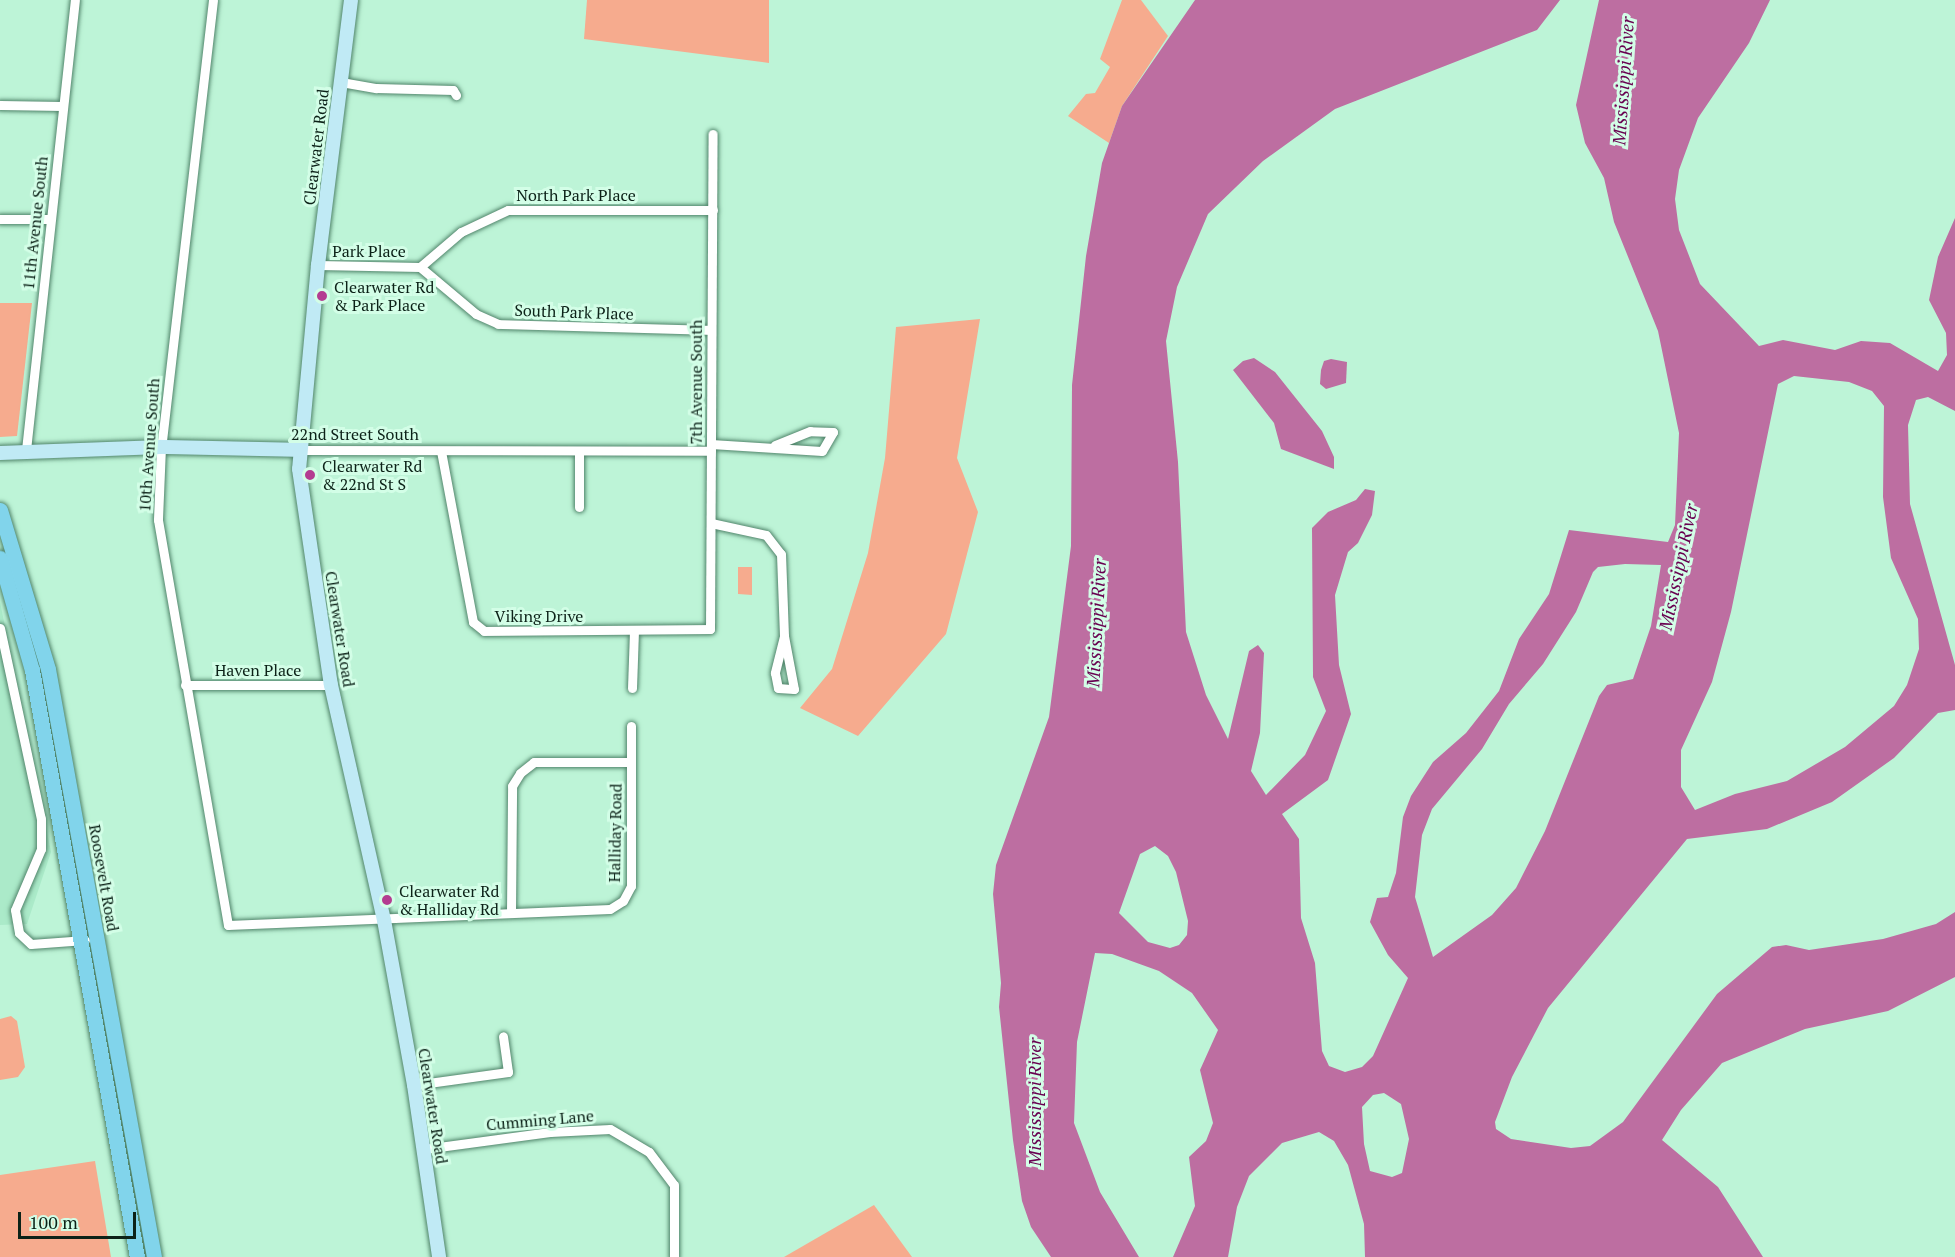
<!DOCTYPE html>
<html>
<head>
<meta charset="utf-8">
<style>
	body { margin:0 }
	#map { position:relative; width:1955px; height:1257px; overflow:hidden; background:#bdf4d7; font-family:"PT Serif",serif }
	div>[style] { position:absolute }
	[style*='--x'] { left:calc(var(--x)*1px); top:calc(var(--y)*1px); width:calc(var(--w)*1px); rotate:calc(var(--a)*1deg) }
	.built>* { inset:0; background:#abeac9 }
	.green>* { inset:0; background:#f6ab8e }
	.water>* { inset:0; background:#bd6ea1 }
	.roads { filter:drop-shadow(0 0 2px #51856b) drop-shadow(0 0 2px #51856b) }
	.street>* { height:9px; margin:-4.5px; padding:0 4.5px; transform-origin:4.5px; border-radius:4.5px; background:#fff }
	.secondary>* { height:14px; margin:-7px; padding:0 7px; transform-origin:7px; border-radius:7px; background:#c0eaf5 }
	.primary>* { height:15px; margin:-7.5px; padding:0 7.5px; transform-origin:7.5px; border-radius:7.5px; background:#81d4eb }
	.dots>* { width:16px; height:16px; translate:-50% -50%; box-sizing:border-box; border:3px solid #d3fee7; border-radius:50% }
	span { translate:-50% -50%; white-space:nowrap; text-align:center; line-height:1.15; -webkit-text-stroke:6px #d3fee7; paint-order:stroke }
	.street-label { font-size:16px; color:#0c2218 }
	.poi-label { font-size:16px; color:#0c2218 }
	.left { translate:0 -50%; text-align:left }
	.water-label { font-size:18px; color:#680050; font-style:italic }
	.scale { position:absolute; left:18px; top:1212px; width:118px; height:27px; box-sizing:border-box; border:3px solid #0c2218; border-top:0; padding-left:8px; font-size:18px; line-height:21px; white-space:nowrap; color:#0c2218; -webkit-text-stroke:4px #d3fee7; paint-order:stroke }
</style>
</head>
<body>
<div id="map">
	<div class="built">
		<i style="clip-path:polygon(0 602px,51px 852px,27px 924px,0 925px)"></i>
	</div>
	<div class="green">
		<i style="clip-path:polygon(587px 0,769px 0,769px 63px,584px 39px)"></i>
		<i style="clip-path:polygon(1122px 0,1141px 0,1168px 36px,1122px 106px,1109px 143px,1068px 116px,1086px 94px,1095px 93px,1110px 67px,1100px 59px)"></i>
		<i style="clip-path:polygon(0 303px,32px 303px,17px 436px,0 437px)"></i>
		<i style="clip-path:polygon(980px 319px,957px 458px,978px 512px,946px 634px,858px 736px,800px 708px,832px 669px,868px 553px,885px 458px,896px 327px)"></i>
		<i style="clip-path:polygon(738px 567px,752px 567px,752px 595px,738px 594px)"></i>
		<i style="clip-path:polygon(11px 1016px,17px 1021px,25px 1067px,18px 1077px,0 1080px,0 1019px)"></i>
		<i style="clip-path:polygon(95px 1161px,111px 1257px,0 1257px,0 1175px)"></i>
		<i style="clip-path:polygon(874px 1205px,912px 1257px,784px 1257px)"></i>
	</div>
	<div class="water">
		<i style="clip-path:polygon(evenodd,1195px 0,1560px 0,1537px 30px,1335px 109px,1263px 161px,1208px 214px,1177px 287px,1166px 341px,1178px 462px,1186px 632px,1206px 695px,1228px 739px,1249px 651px,1258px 645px,1264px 653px,1260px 733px,1251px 771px,1266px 795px,1305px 755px,1326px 711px,1313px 677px,1312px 528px,1328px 512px,1356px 500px,1365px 489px,1375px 491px,1372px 515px,1358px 543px,1348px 552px,1335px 595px,1339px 665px,1351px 714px,1328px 780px,1282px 814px,1299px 839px,1301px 918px,1315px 963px,1322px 1051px,1329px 1066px,1345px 1072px,1362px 1067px,1373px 1056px,1408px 978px,1388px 955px,1370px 922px,1377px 898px,1388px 897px,1396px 873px,1403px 817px,1411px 796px,1433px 762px,1466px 733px,1499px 691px,1519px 639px,1549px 594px,1569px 530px,1668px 542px,1675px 525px,1679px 433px,1658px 331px,1614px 222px,1604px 178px,1585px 143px,1576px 105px,1599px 0,1770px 0,1749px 43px,1698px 118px,1679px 170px,1675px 199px,1679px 230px,1700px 284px,1759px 346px,1783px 340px,1835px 350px,1861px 341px,1890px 343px,1938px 371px,1947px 355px,1946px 333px,1929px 300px,1938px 257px,1955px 218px,1955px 411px,1928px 397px,1916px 400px,1908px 425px,1910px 504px,1955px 665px,1955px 710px,1938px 713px,1894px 758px,1832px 802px,1767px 829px,1687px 839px,1548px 1008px,1512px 1077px,1495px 1122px,1496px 1129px,1511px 1139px,1571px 1148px,1590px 1146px,1623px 1122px,1717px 994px,1772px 947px,1786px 945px,1809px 950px,1883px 939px,1936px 924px,1955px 912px,1955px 977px,1888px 1011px,1805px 1029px,1722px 1063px,1681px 1110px,1662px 1140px,1718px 1187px,1763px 1257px,1365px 1257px,1364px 1224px,1348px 1165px,1334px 1141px,1319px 1132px,1282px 1143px,1249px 1176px,1237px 1207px,1228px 1257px,1173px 1257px,1195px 1206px,1189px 1157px,1206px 1141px,1213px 1123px,1200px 1070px,1218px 1030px,1192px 993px,1159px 971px,1112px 954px,1095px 953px,1077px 1042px,1074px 1123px,1100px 1192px,1139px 1257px,1051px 1257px,1031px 1227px,1022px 1201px,1013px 1140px,999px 1007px,1001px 983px,993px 894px,996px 865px,1049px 717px,1071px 546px,1072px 385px,1086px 256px,1102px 163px,1122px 106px,1195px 0,1794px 376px,1849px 382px,1872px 391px,1884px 406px,1883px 497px,1891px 558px,1918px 619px,1919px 649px,1907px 685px,1894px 706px,1845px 747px,1787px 781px,1735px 794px,1695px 810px,1681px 787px,1681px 750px,1712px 682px,1731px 612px,1778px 384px,1794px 376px,1195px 0,1625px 564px,1661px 565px,1651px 626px,1633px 679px,1607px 685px,1599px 696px,1545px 831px,1516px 888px,1492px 915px,1433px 957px,1415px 897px,1422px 835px,1432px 809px,1482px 749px,1509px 704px,1543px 664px,1576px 612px,1593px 572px,1598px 567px,1625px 564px,1195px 0,1155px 846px,1168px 856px,1176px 872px,1188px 921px,1187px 935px,1179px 945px,1170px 948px,1148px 942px,1119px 913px,1140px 854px,1155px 846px,1195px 0,1384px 1093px,1401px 1104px,1409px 1139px,1402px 1173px,1392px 1177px,1370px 1171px,1364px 1144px,1362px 1107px,1373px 1095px,1384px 1093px)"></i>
		<i style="clip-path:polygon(1254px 358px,1275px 372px,1322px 431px,1334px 457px,1334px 469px,1281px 449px,1274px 423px,1233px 370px,1243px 361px)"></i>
		<i style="clip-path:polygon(1331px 359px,1347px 362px,1346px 383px,1326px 389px,1320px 384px,1321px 370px,1324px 361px)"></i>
	</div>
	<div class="roads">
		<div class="street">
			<i style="--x:213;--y:0;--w:450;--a:96.6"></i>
			<i style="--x:161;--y:447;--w:73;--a:92.4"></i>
			<i style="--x:158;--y:520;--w:411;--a:80.2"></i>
			<i style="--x:228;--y:925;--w:382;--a:-2.4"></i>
			<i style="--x:610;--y:909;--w:15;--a:-32"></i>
			<i style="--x:623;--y:901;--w:17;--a:-62"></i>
			<i style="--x:631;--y:886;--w:160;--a:-90"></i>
			<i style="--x:341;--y:82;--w:36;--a:10"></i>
			<i style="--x:376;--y:88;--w:77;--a:1.5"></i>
			<i style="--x:453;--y:90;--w:6;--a:59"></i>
			<i style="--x:0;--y:105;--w:62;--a:0.9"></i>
			<i style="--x:0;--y:219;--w:50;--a:0"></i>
			<i style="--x:318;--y:265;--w:102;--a:1.1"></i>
			<i style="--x:420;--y:267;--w:54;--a:-40.5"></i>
			<i style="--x:461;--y:232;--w:52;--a:-25.1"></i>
			<i style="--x:508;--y:210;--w:205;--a:0"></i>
			<i style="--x:420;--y:267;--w:73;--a:40"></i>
			<i style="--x:476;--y:314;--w:24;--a:24"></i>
			<i style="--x:498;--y:324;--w:212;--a:1.6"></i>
			<i style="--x:711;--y:444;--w:111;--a:3.6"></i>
			<i style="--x:822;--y:451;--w:22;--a:-60"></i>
			<i style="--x:833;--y:432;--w:23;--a:-178"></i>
			<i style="--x:810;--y:431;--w:38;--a:158"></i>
			<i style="--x:26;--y:450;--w:453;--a:-83.8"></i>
			<i style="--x:299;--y:450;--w:412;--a:0.1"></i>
			<i style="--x:441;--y:451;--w:174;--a:79.4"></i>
			<i style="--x:473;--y:622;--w:14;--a:39"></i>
			<i style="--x:484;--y:631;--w:226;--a:-0.5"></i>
			<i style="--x:710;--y:629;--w:495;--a:-89.7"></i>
			<i style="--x:579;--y:451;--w:56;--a:90"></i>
			<i style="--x:711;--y:523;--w:56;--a:12.3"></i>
			<i style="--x:766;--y:535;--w:24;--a:52"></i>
			<i style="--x:781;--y:554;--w:82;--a:87.9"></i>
			<i style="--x:784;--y:636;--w:38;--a:104"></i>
			<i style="--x:775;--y:673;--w:15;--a:79"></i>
			<i style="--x:778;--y:688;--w:16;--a:4"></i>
			<i style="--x:794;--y:689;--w:54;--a:-100.7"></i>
			<i style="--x:0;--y:628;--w:195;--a:77.9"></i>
			<i style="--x:41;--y:819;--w:30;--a:90"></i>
			<i style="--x:41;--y:849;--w:66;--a:113.1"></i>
			<i style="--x:15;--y:910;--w:23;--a:80"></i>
			<i style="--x:19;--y:933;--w:16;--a:43"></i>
			<i style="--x:31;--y:944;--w:54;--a:-4.2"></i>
			<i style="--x:185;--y:685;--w:146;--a:0"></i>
			<i style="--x:632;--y:688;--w:56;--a:-88"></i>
			<i style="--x:511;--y:912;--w:126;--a:-89.5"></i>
			<i style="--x:512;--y:786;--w:15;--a:-58"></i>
			<i style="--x:520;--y:773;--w:18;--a:-38"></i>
			<i style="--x:534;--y:762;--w:97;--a:0"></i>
			<i style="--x:414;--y:1085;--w:95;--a:-7.9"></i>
			<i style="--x:508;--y:1072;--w:36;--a:-98"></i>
			<i style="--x:424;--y:1149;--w:127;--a:-7.7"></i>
			<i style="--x:550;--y:1132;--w:60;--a:-2.9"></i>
			<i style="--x:610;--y:1129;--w:45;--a:30.5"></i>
			<i style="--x:649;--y:1152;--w:41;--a:52.9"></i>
			<i style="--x:674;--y:1185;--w:72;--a:90"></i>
		</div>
		<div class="secondary">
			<i style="--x:351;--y:0;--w:267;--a:97.1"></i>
			<i style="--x:318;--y:265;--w:205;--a:95.3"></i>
			<i style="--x:299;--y:469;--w:218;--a:81.6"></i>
			<i style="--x:331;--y:685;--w:241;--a:77.3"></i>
			<i style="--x:384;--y:920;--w:168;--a:79.7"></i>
			<i style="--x:414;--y:1085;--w:174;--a:81.7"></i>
			<i style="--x:0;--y:453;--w:161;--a:-2.1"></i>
			<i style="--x:161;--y:447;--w:138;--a:1.2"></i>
		</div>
		<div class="primary">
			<i style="--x:0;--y:510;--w:166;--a:73.2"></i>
			<i style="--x:48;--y:669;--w:597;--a:79.78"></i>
			<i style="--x:0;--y:558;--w:116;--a:74.1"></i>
			<i style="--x:32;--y:670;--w:596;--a:79.86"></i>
		</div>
	</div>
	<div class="dots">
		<i style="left:322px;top:296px;background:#b43c91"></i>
		<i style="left:310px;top:475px;background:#b43c91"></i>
		<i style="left:387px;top:900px;background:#b43c91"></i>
	</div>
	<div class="street-label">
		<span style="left:316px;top:147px;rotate:-83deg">Clearwater Road</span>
		<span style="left:576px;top:195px">North Park Place</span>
		<span style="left:35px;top:223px;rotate:-84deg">11th Avenue South</span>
		<span style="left:369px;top:251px">Park Place</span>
		<span style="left:574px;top:312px;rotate:2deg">South Park Place</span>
		<span style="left:696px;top:382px;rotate:-90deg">7th Avenue South</span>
		<span style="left:355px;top:434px">22nd Street South</span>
		<span style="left:149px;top:445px;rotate:-86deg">10th Avenue South</span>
		<span style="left:539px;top:616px">Viking Drive</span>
		<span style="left:340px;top:629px;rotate:81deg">Clearwater Road</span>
		<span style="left:258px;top:670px">Haven Place</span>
		<span style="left:615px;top:833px;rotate:-89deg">Halliday Road</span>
		<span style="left:104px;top:878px;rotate:80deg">Roosevelt Road</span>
		<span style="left:433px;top:1106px;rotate:81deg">Clearwater Road</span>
		<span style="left:540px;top:1120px;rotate:-5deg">Cumming Lane</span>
	</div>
	<div class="poi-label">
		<span class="left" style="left:334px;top:296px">Clearwater Rd<br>&amp; Park Place</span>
		<span class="left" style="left:322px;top:475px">Clearwater Rd<br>&amp; 22nd St S</span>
		<span class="left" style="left:399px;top:900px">Clearwater Rd<br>&amp; Halliday Rd</span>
	</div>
	<div class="water-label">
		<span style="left:1623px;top:81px;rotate:-86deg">Mississippi River</span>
		<span style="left:1678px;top:567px;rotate:-78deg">Mississippi River</span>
		<span style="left:1096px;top:623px;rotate:-87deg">Mississippi River</span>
		<span style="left:1034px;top:1102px;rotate:-90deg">Mississippi River</span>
	</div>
	<div class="scale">100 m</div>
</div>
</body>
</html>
